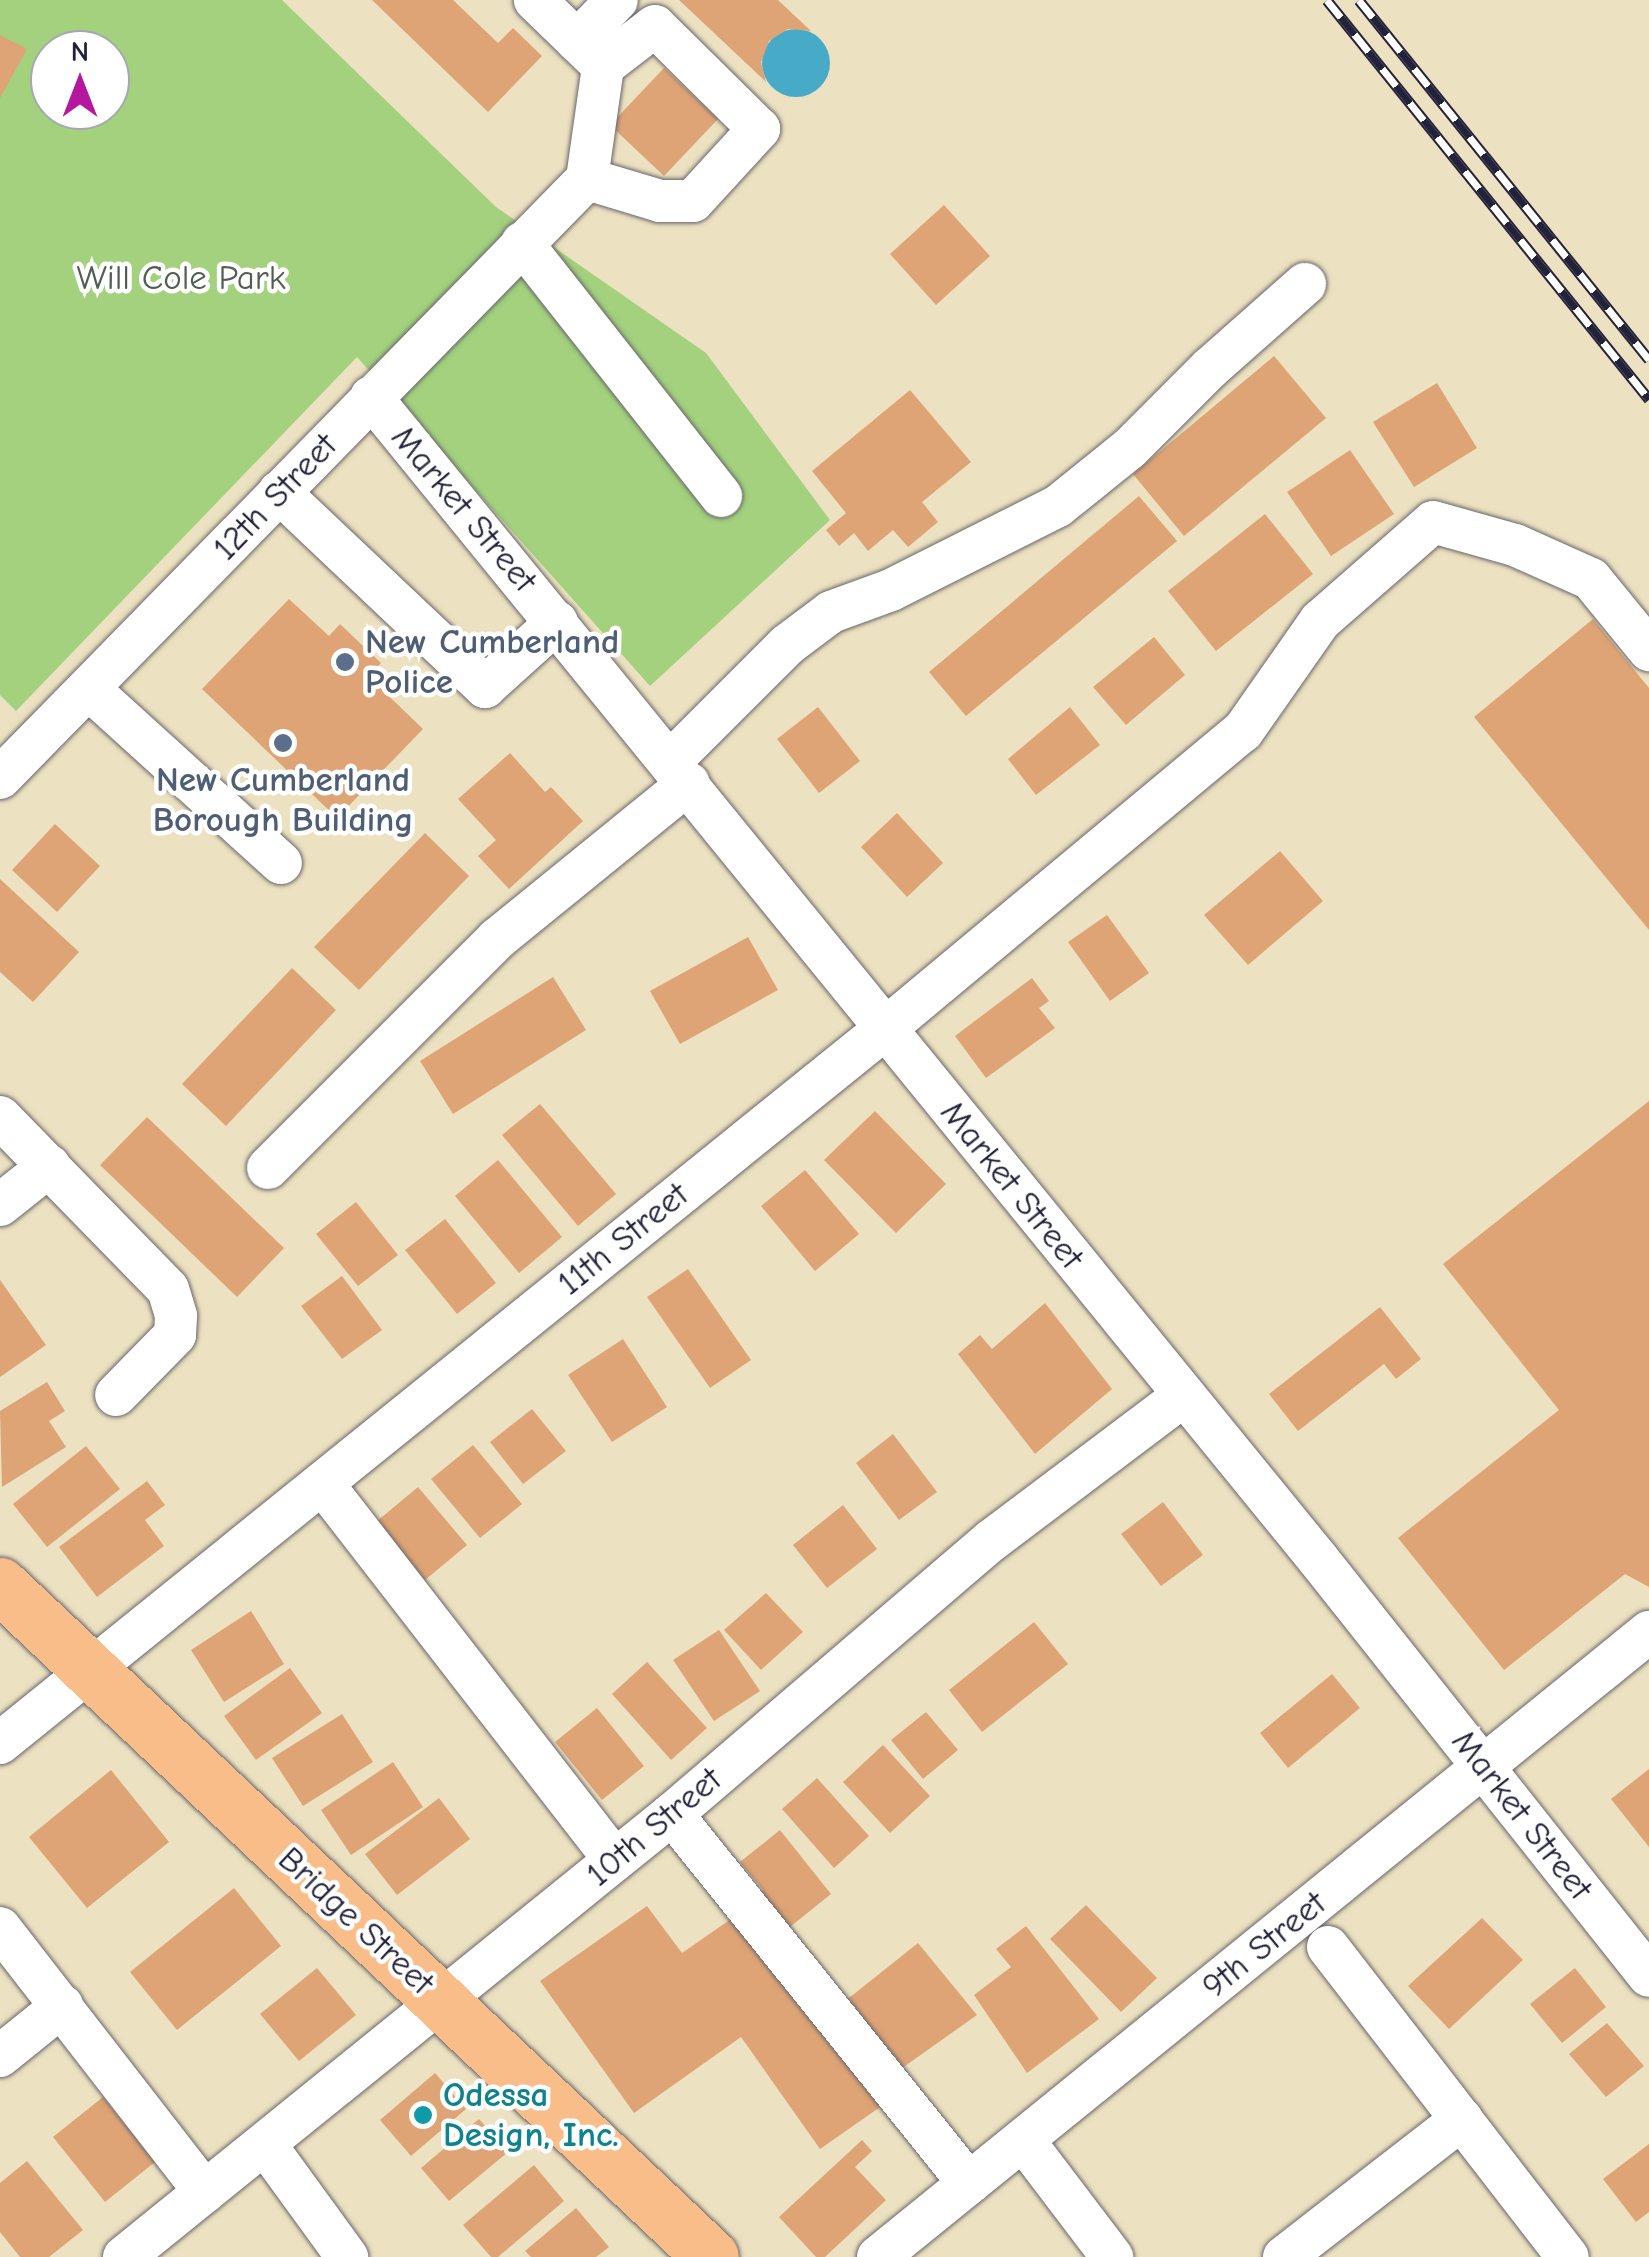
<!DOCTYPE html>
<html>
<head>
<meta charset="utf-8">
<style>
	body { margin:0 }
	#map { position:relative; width:1649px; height:2257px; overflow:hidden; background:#ece2c1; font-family:"Comic Neue",sans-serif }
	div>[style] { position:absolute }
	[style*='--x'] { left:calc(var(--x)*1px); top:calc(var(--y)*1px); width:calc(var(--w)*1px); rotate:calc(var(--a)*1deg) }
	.green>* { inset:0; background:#a3d17e }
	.water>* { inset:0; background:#47abc7 }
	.round { border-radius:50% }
	.building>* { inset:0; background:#dea476 }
	.roads { filter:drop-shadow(0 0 2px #69656a) drop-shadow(0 0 2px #69656a) }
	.minor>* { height:42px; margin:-21px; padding:0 21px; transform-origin:21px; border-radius:21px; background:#fff }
	.major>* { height:55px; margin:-27.5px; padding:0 27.5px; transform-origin:27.5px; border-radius:27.5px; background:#f8bd89 }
	.rail>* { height:11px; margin-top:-5.5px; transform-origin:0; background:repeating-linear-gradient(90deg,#fff 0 22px,#22223b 0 44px); box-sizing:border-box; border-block:2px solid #22223b }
	.dots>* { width:28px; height:28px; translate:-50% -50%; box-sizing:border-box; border:5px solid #fff; border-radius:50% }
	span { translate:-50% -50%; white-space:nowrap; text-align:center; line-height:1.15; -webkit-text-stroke:9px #fff; paint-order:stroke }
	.park-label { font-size:35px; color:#4f5f52 }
	.street-label { font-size:35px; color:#22223b }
	.service-label { font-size:35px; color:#4e5e75; font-weight:700 }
	.left { translate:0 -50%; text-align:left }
	.culture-label { font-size:35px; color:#0d838f; font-weight:700 }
	.north { position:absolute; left:30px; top:30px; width:100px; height:100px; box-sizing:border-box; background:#fff; border:2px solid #a7a7b1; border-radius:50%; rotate:0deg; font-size:28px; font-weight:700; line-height:40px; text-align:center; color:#22223b }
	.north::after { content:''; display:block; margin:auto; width:35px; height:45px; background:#b5179e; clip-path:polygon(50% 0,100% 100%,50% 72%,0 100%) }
</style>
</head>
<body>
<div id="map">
	<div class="green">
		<i style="clip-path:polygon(evenodd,0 0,282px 0,496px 207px,706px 353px,830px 520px,650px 686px,357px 357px,16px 711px,0 695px,0 0,50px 50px,110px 50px,110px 110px,50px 110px,50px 50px)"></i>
	</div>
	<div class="water">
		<i class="round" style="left:762px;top:29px;width:68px;height:68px"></i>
	</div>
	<div class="building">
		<i style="clip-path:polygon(372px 0,453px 0,498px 43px,513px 28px,542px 56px,488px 112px)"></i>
		<i style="clip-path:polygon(679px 0,778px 0,811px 31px,788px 29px,769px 41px,761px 62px,766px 82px)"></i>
		<i style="clip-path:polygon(0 35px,27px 49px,0 98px)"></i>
		<i style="clip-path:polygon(664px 68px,718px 119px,664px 176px,610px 125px)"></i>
		<i style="clip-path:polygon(944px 205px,990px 256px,936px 305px,890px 254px)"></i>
		<i style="clip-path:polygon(1274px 356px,1326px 418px,1184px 536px,1133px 474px)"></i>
		<i style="clip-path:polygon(1437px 383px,1477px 448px,1414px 487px,1373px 422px)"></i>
		<i style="clip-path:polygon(910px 390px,971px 462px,922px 502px,938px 522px,908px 547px,893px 530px,868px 551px,854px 533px,839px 546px,826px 530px,846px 513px,812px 471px)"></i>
		<i style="clip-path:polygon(1350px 450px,1394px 514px,1331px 556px,1287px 492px)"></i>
		<i style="clip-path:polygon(1139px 496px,1177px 541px,966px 716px,929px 672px)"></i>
		<i style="clip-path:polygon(1265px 514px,1313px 574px,1216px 651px,1168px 591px)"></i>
		<i style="clip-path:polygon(289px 599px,329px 636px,340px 624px,381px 663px,369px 677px,423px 729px,337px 818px,202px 689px)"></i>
		<i style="clip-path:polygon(1593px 619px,1649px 688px,1649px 930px,1474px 717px)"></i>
		<i style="clip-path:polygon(1154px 637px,1185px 675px,1126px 725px,1093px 687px)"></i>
		<i style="clip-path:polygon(818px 707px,860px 761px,819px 793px,777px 739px)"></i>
		<i style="clip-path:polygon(1070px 707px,1100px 745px,1036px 795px,1008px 759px)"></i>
		<i style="clip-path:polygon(510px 753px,545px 792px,551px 787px,583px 821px,509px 889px,478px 856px,496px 840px,458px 799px)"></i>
		<i style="clip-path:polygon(897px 813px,943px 863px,907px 897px,861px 847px)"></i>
		<i style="clip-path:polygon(55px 824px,100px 866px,57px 912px,12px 870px)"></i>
		<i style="clip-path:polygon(425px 833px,469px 876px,359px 990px,314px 947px)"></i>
		<i style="clip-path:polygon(1280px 851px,1323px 901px,1248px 965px,1204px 915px)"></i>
		<i style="clip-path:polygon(0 879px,79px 952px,33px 1002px,0 972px)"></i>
		<i style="clip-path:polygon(1107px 915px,1149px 973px,1110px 1001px,1068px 942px)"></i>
		<i style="clip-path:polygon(748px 937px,778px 990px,680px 1044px,650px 991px)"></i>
		<i style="clip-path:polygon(292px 968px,336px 1010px,226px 1126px,182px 1084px)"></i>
		<i style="clip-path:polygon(553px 977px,586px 1030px,453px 1114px,420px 1061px)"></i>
		<i style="clip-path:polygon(1032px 978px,1049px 1001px,1039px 1008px,1055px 1028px,986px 1078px,955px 1036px)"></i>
		<i style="clip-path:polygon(1649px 1101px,1649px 1587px,1625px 1574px,1504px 1670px,1398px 1538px,1559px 1410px,1443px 1264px)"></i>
		<i style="clip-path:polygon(540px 1104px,616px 1194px,578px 1226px,502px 1135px)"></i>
		<i style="clip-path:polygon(875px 1111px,946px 1184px,896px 1233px,824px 1160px)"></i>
		<i style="clip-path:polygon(147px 1117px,284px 1248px,237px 1297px,100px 1165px)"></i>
		<i style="clip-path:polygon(498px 1160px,562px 1237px,519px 1273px,455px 1196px)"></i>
		<i style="clip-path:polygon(805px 1170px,859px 1234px,815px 1271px,761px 1206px)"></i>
		<i style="clip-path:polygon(356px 1202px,398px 1255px,358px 1286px,316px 1234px)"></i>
		<i style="clip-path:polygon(445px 1219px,496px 1283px,457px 1314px,405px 1250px)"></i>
		<i style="clip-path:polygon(688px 1269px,751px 1360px,710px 1388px,647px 1297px)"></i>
		<i style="clip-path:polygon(342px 1276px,382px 1330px,342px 1359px,301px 1306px)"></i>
		<i style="clip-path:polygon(0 1280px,46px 1345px,0 1377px)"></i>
		<i style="clip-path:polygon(1045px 1303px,1112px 1389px,1035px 1454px,958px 1354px,980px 1335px,992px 1349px)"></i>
		<i style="clip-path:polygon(1380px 1307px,1421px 1359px,1396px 1379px,1384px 1364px,1298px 1431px,1269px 1394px)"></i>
		<i style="clip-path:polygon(623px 1339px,667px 1407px,612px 1442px,568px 1375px)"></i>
		<i style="clip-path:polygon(47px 1382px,65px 1411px,49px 1421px,66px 1447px,2px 1487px,0 1411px)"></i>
		<i style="clip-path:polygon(532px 1409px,566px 1451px,523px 1484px,490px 1442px)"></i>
		<i style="clip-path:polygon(893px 1434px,937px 1492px,899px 1520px,856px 1463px)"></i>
		<i style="clip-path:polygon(473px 1445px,522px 1504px,480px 1538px,431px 1479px)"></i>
		<i style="clip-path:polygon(86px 1446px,120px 1489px,47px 1547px,13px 1504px)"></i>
		<i style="clip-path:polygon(147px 1481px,165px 1505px,145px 1520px,164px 1546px,97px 1597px,59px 1547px)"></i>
		<i style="clip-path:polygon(418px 1487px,467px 1545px,425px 1580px,376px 1522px)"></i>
		<i style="clip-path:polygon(1163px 1502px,1203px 1555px,1161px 1586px,1121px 1534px)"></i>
		<i style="clip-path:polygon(843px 1505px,877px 1549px,827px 1588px,793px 1545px)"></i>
		<i style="clip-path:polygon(766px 1593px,803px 1632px,761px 1670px,724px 1630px)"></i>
		<i style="clip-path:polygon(251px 1611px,284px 1664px,224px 1702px,191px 1650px)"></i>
		<i style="clip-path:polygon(1034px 1622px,1068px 1664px,982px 1732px,949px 1690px)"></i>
		<i style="clip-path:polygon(719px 1630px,760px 1691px,714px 1721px,673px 1660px)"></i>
		<i style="clip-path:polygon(647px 1662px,707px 1728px,671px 1760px,612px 1694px)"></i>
		<i style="clip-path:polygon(290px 1668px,322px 1713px,256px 1760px,224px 1716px)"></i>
		<i style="clip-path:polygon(1332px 1674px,1360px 1708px,1288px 1768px,1260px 1733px)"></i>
		<i style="clip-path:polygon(597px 1708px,644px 1766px,602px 1800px,555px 1742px)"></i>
		<i style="clip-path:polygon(926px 1712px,958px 1750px,923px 1779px,891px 1740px)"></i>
		<i style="clip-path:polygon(342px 1714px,373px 1762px,303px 1806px,272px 1758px)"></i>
		<i style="clip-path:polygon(883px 1745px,930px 1796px,890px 1833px,843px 1782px)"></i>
		<i style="clip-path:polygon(393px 1762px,423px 1807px,351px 1855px,321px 1810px)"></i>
		<i style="clip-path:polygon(1649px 1769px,1649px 1847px,1611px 1799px)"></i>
		<i style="clip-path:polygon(111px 1770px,169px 1842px,87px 1908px,29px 1837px)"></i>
		<i style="clip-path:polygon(817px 1778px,869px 1836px,834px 1868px,782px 1809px)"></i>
		<i style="clip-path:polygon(439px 1798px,470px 1839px,397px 1895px,365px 1854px)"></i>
		<i style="clip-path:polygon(780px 1830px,831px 1894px,780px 1935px,751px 1899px,763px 1890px,740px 1862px)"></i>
		<i style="clip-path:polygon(234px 1888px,281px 1946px,177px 2030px,130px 1972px)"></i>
		<i style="clip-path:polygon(1086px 1905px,1157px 1978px,1121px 2012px,1050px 1939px)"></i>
		<i style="clip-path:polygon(647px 1906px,682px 1953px,744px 1910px,883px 2105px,820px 2149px,741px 2037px,634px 2113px,540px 1981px)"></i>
		<i style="clip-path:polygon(1482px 1918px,1523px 1960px,1449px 2029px,1408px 1986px)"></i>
		<i style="clip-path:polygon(1026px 1926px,1099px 2019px,1027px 2073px,974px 1995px,1011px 1967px,996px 1949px)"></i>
		<i style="clip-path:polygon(918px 1943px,977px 2015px,898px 2071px,844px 2002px)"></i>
		<i style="clip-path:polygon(317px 1968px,356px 2015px,299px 2061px,260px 2014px)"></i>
		<i style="clip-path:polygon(1575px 1968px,1606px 2007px,1562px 2043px,1530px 2004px)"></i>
		<i style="clip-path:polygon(1607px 2023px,1644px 2066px,1606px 2097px,1569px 2054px)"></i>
		<i style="clip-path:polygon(435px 2073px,466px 2109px,411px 2156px,380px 2120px)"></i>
		<i style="clip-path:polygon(103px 2097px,155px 2162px,105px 2202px,53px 2137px)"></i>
		<i style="clip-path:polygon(479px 2119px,508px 2152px,449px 2201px,421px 2168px)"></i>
		<i style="clip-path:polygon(862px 2140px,872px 2151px,855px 2167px,886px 2200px,825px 2257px,816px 2257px,779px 2217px)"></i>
		<i style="clip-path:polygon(1649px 2144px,1649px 2212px,1636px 2222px,1603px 2179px)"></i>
		<i style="clip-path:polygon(27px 2161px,83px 2230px,49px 2257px,20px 2257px,0 2232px,0 2183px)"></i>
		<i style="clip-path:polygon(534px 2165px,564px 2201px,498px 2257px,491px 2257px,463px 2225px)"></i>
		<i style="clip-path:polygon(576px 2208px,609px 2247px,596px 2257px,531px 2257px,525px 2251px)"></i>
	</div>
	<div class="roads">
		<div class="minor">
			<i style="--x:577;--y:41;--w:57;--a:-45.7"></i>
			<i style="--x:587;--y:179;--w:76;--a:16.8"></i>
			<i style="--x:660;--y:201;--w:33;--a:0"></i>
			<i style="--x:693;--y:201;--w:98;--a:-47.5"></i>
			<i style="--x:759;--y:129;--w:146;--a:-135.3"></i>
			<i style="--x:655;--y:26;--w:66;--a:142.4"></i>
			<i style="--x:522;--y:243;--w:322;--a:51.8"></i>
			<i style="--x:371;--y:397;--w:1499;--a:50.82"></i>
			<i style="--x:1318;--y:1559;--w:532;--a:51.56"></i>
			<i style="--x:279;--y:492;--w:284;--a:43.4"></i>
			<i style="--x:485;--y:687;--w:97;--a:-42.1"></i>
			<i style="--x:89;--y:689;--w:259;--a:42.2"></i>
			<i style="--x:671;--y:761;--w:164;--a:-45"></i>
			<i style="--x:787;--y:645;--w:55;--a:-36.9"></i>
			<i style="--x:831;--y:612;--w:64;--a:-20.1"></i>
			<i style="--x:891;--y:590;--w:187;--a:-26.7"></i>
			<i style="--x:1058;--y:506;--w:91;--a:-38.8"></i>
			<i style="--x:1129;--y:449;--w:115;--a:-45"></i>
			<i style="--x:1210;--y:368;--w:127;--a:-41.5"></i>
			<i style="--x:0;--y:778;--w:839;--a:-45.58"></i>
			<i style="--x:587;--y:179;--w:114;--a:-81.9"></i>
			<i style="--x:603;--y:66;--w:95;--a:-135.9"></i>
			<i style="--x:0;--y:1117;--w:240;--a:45.7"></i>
			<i style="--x:168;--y:1289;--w:28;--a:73"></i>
			<i style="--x:176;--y:1316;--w:19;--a:93"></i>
			<i style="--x:175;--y:1335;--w:84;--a:134.5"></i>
			<i style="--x:268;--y:1168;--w:324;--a:-45"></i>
			<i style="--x:497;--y:939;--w:247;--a:-39.1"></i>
			<i style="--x:0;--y:1205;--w:63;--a:-38.5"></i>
			<i style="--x:323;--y:1484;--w:476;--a:52.2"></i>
			<i style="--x:0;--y:1743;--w:1139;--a:-38.9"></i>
			<i style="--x:886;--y:1028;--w:464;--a:-39.8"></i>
			<i style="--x:1243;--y:731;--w:134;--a:-55"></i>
			<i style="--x:1320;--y:621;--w:150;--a:-41.2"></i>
			<i style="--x:1433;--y:522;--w:85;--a:15.7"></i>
			<i style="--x:1515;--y:545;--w:83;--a:24.1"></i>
			<i style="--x:1591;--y:579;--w:92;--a:50.8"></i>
			<i style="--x:672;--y:1814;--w:474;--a:51.2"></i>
			<i style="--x:0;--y:1928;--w:334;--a:52.2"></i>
			<i style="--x:1328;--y:1947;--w:392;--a:52.3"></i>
			<i style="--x:0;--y:2056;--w:80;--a:-38.9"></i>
			<i style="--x:1024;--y:2141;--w:146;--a:52.8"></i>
			<i style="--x:265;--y:2144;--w:140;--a:54"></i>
			<i style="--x:124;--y:2257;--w:705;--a:-38.95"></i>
			<i style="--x:672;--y:1814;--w:421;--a:-40.6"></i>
			<i style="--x:992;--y:1540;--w:239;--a:-37"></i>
			<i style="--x:878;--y:2257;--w:993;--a:-39.03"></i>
			<i style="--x:1284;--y:2257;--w:225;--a:-37.8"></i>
		</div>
		<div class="major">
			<i style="--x:0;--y:1585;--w:978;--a:43.38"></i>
		</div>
	</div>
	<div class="rail">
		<i style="--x:1327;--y:0;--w:513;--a:51.1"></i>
		<i style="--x:1359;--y:0;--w:462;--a:51.1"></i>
	</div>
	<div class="dots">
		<i style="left:345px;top:662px;background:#5c6f8a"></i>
		<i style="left:283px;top:743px;background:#5c6f8a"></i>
		<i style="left:423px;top:2115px;background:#0f9aa8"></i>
	</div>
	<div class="park-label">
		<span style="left:181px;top:278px">Will Cole Park</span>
	</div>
	<div class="street-label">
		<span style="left:275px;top:497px;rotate:-46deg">12th Street</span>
		<span style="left:464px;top:509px;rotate:50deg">Market Street</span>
		<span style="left:1012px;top:1185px;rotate:51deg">Market Street</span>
		<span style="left:623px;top:1239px;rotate:-39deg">11th Street</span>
		<span style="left:1522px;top:1815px;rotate:52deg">Market Street</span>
		<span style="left:654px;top:1827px;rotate:-40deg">10th Street</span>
		<span style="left:356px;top:1921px;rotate:43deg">Bridge Street</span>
		<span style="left:1264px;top:1945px;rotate:-39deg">9th Street</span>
	</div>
	<div class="service-label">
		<span class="left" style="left:365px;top:662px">New Cumberland<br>Police</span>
		<span style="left:283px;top:800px">New Cumberland<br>Borough Building</span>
	</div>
	<div class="culture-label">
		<span class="left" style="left:443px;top:2115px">Odessa<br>Design, Inc.</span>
	</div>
	<div class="north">N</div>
</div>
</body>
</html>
